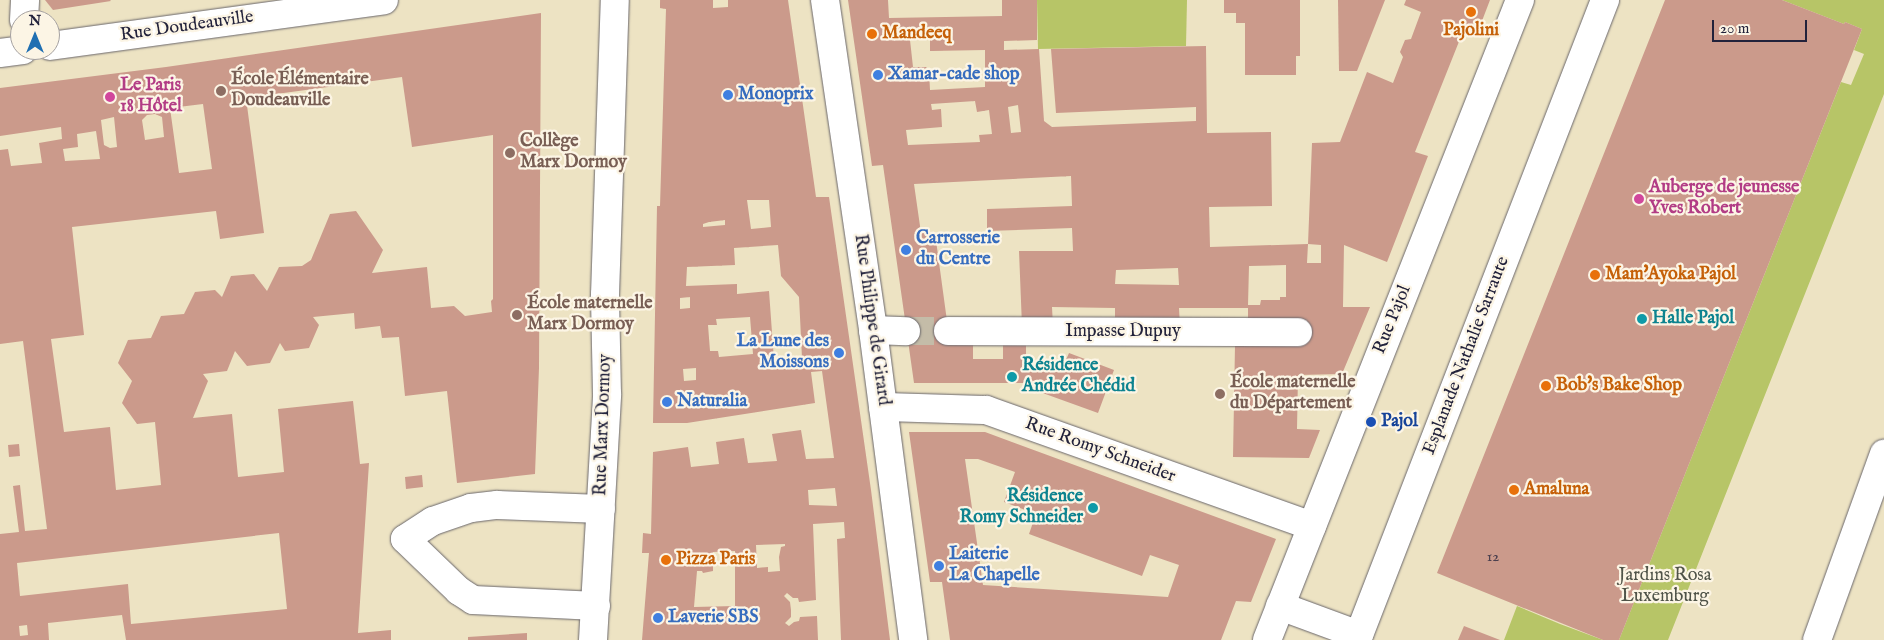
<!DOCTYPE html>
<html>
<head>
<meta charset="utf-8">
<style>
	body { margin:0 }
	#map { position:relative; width:1884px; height:640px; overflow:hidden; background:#ede3c3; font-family:"IM FELL English",serif }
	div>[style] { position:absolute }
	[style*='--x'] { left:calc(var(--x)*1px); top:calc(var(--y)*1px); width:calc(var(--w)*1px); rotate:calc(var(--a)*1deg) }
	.green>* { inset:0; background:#b7c567 }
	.building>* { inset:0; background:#cb9a8b }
	.minor-tunnel>* { height:28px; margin-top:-14px; transform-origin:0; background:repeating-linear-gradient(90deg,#c4bca8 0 28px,transparent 0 42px) }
	.roads { filter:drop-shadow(0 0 1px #69666b) drop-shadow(0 0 1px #69666b) }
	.minor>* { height:28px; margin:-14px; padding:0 14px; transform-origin:14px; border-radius:14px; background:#fff }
	.major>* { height:28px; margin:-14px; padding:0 14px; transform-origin:14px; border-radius:14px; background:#fff }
	.dots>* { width:14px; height:14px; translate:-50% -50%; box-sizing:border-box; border:2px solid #fcf5e5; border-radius:50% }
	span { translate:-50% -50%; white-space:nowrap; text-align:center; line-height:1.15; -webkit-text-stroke:4.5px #fcf5e5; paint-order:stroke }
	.number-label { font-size:15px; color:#4c404f }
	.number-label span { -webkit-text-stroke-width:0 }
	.street-label { font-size:18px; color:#22223b }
	.food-label { font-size:18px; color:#c56008; font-weight:700 }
	.left { translate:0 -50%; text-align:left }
	.shop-label { font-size:18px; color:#366cbe; font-weight:700 }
	.right { translate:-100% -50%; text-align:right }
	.education-label { font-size:18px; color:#785e54; font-weight:700 }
	.hotel-label { font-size:18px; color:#b23c85; font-weight:700 }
	.culture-label { font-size:18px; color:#0d838f; font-weight:700 }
	.transit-label { font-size:18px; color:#164399; font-weight:700 }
	.park-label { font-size:18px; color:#4f5348 }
	.north { position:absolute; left:10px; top:10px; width:50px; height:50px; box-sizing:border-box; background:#fcf5e5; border:1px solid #a5a1a1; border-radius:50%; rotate:0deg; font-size:14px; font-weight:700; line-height:20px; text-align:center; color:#22223b }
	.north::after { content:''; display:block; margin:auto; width:18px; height:22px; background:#1f6fb2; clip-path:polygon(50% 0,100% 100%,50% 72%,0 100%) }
	.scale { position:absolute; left:1712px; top:20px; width:95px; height:22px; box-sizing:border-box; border:2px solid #22223b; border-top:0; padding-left:6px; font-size:15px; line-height:18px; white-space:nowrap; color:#22223b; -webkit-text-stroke:4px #fcf5e5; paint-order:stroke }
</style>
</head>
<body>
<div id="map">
	<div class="green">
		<i style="clip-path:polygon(1037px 0,1187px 0,1186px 46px,1038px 49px)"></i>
		<i style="clip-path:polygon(1782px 0,1884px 0,1884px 94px,1668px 640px,1619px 640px,1841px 82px,1851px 85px,1864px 54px,1854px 50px,1862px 29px,1845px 22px,1844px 24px)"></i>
		<i style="clip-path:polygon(1517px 606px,1560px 624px,1603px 640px,1504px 640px)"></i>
	</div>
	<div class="building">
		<i style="clip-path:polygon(45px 0,110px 0,111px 1px,53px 10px)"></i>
		<i style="clip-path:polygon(evenodd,660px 0,713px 0,713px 8px,728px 7px,728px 0,788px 0,816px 197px,829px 197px,871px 490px,890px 640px,841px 640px,837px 539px,845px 538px,844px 522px,813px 524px,816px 600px,799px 602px,798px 598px,793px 598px,787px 593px,784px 596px,790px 602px,791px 610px,791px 617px,785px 623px,789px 626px,794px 622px,799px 621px,800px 617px,817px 616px,818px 640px,642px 640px,649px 553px,642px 553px,643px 533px,651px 534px,653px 452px,688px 447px,691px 467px,719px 464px,716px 442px,744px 438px,748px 463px,777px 461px,772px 434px,801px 430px,806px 459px,834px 458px,822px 371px,811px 372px,815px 403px,687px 423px,653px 423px,657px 206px,660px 206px,666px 9px,660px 8px,660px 0,747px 200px,769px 200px,771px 227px,751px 229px,747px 200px,660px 0,725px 220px,725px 225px,703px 227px,703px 224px,709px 222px,725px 220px,660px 0,778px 245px,781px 276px,799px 297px,802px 358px,774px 360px,769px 291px,737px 294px,737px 284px,686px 286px,687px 267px,735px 265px,734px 248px,778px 245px,660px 0,690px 297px,690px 308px,680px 309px,680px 298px,690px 297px,660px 0,750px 317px,753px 354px,719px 357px,718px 351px,710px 351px,708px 325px,717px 325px,716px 319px,750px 317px,660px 0,696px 368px,696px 380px,684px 381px,683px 369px,696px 368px,660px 0,835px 488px,837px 506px,809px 505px,808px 490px,835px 488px,660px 0,785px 544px,785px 546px,781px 547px,779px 557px,780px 571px,768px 572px,768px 567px,757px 568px,756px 545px,785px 544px,660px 0,735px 551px,735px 606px,694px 607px,697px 571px,702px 571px,703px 573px,713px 571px,713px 552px,735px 551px)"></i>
		<i style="clip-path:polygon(evenodd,848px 0,888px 0,889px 18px,1002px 16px,1002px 0,1037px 0,1037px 40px,1004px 41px,1004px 50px,1039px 49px,1044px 121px,1052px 127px,1196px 121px,1196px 107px,1056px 113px,1051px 49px,1206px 46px,1207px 133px,1271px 132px,1272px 206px,1209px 207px,1210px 247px,1308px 244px,1307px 263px,1321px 263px,1321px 245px,1308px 244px,1312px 143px,1340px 142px,1367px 72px,1393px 83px,1403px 57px,1400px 52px,1405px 40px,1411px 39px,1421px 12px,1404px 5px,1406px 0,1490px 0,1477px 34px,1464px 29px,1415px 152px,1428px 156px,1387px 262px,1344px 245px,1343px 307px,1370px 307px,1342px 374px,1298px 375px,1297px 429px,1320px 430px,1309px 458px,1233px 457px,1235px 345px,1305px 345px,1306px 328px,1248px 327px,1248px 308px,1179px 308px,1180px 327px,1115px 327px,1115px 308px,1052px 307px,1053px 326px,1022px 326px,1019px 251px,1073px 251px,1072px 228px,987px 231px,987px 209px,1072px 206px,1071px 176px,914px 184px,921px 233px,935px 233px,950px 343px,973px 343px,973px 359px,1003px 359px,1003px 343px,1026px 343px,1026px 361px,1040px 362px,1061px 371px,1069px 353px,1114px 370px,1098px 413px,1026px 387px,1026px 383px,914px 383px,883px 165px,872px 166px,848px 0,910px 40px,930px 40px,930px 51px,985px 50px,985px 87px,930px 90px,929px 71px,926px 67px,913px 67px,910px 40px,848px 0,975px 101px,977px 112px,989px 110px,992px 134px,979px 135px,980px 142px,908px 145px,906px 130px,942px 127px,941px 109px,932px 110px,931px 104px,975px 101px,848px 0,1018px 105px,1021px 132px,1011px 133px,1008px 107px,1018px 105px,848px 0,1286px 265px,1286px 297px,1280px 297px,1280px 300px,1261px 300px,1260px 305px,1248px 305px,1249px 266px,1286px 265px,848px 0,1178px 268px,1179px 285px,1115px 284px,1116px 270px,1178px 268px)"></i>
		<i style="clip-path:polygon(1224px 0,1300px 0,1300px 56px,1296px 56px,1296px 75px,1245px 75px,1245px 23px,1236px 23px,1236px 13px,1224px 13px)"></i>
		<i style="clip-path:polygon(1338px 0,1385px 0,1357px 71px,1339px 71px)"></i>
		<i style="clip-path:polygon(1665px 0,1782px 0,1844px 24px,1845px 22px,1862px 29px,1619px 640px,1603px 640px,1437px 573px)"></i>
		<i style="clip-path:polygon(evenodd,541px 13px,539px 368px,535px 474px,457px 483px,447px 391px,405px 396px,399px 337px,382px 338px,380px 326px,355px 329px,354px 313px,313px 317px,319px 325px,309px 348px,285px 351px,280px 343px,270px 363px,247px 366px,235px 351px,227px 371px,203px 374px,208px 381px,193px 418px,232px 414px,238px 477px,284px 472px,278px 409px,353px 401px,360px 464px,369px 463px,358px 633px,391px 630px,391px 640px,126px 640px,122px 615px,48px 623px,49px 640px,0 640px,0 534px,19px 532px,13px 486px,20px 485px,25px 531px,47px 529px,23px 341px,0 344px,0 150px,8px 149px,11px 166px,42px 163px,39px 143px,62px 139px,61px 127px,0 136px,0 88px,166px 67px,541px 13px,402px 77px,412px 147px,493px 135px,493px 299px,491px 301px,492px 312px,465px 316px,454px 306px,431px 308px,427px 267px,372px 273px,383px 250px,356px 211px,330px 214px,311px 260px,302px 266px,279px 267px,267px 291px,254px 274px,231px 276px,222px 297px,215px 290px,195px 292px,184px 314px,161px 316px,151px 338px,128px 340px,118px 363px,132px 381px,122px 403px,137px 424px,155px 422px,161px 485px,116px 490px,110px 427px,64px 432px,51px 339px,84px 335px,72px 227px,216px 211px,220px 239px,264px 233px,246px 98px,402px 77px,541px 13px,203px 104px,212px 169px,179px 173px,170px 108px,203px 104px,541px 13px,155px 114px,162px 117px,164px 137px,145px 140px,142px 120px,147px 115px,155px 114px,541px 13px,114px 117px,117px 147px,110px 148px,104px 145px,101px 120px,114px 117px,541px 13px,96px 131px,100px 159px,65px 161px,63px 149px,78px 147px,77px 134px,96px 131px,541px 13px,279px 533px,287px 609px,131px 624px,128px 584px,20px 596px,17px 563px,279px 533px,541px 13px,27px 625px,28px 635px,20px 636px,19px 626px,27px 625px)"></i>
		<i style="clip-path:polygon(evenodd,909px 432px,985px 432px,1276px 539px,1251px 602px,1236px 601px,1221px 640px,950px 640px,942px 582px,930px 582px,909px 432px,965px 459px,978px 459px,1015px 472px,1004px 502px,1036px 514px,1029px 534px,1142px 576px,1150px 555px,1179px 565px,1168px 597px,983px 585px,965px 459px)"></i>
		<i style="clip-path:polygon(19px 444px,20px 456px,9px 457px,8px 445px)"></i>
		<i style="clip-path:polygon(422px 475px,423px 487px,406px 489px,405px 477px)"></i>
		<i style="clip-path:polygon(1464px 626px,1500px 640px,1458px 640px)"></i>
		<i style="clip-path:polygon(527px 633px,527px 640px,468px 640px,468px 637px)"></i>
	</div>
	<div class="minor-tunnel">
		<i style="--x:906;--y:331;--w:42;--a:0"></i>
	</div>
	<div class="roads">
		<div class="minor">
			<i style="--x:825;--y:0;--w:333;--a:81.7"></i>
			<i style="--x:873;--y:330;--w:313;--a:82.6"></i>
			<i style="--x:24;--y:20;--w:20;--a:-87"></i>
			<i style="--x:50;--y:46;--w:337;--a:-7.8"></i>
			<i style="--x:0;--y:53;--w:23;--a:-7"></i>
			<i style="--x:873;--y:330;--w:33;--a:2"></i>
			<i style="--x:948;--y:331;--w:350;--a:0.2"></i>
			<i style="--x:883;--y:407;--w:103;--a:1.7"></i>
			<i style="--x:986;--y:410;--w:346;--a:19.6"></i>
			<i style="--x:596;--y:606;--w:123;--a:-177.2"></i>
			<i style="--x:473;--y:600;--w:17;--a:-147"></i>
			<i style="--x:459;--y:591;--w:75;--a:-136.1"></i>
			<i style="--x:405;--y:539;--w:33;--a:-33"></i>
			<i style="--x:433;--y:521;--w:40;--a:-18.9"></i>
			<i style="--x:471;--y:508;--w:26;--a:-7"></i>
			<i style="--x:497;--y:505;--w:104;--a:2.2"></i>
			<i style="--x:1280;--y:606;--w:84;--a:20.2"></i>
			<i style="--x:1359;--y:635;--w:681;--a:-68.82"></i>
			<i style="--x:1267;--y:640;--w:688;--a:-68.43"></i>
			<i style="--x:1817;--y:640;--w:198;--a:-70.2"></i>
		</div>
		<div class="major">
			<i style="--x:593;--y:640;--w:246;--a:-86.7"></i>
			<i style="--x:607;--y:394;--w:99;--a:-91.2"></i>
			<i style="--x:605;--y:295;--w:295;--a:-88.1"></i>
		</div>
	</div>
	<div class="dots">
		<i style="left:1471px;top:12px;background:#e8710a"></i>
		<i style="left:872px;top:34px;background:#e8710a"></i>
		<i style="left:878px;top:75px;background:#3f7fe0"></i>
		<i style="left:221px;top:91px;background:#8d6e63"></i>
		<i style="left:728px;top:95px;background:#3f7fe0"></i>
		<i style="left:110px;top:97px;background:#d1479c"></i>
		<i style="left:510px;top:153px;background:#8d6e63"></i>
		<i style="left:1639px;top:199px;background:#d1479c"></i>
		<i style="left:906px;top:250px;background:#3f7fe0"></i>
		<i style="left:1595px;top:275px;background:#e8710a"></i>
		<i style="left:517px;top:315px;background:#8d6e63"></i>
		<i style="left:1642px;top:319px;background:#0f9aa8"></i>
		<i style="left:839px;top:353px;background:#3f7fe0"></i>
		<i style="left:1012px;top:377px;background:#0f9aa8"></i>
		<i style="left:1546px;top:386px;background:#e8710a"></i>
		<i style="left:1220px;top:394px;background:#8d6e63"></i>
		<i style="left:667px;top:402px;background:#3f7fe0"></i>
		<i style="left:1371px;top:422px;background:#1a4fb4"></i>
		<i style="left:1514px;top:490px;background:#e8710a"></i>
		<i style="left:1093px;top:508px;background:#0f9aa8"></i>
		<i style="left:666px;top:560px;background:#e8710a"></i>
		<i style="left:939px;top:566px;background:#3f7fe0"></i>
		<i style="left:658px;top:618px;background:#3f7fe0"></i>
	</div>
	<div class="number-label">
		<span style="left:1493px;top:557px">12</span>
	</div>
	<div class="street-label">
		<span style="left:187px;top:27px;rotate:-8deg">Rue Doudeauville</span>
		<span style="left:871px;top:320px;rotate:82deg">Rue Philippe de Girard</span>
		<span style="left:1393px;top:320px;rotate:-68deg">Rue Pajol</span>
		<span style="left:1123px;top:332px">Impasse Dupuy</span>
		<span style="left:1467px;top:356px;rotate:-69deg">Esplanade Nathalie Sarraute</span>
		<span style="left:604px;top:425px;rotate:-88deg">Rue Marx Dormoy</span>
		<span style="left:1100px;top:451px;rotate:20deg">Rue Romy Schneider</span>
	</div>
	<div class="food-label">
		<span style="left:1471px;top:31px">Pajolini</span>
		<span class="left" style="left:882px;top:34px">Mandeeq</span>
		<span class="left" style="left:1605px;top:275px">Mam'Ayoka Pajol</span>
		<span class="left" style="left:1556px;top:386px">Bob's Bake Shop</span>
		<span class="left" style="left:1524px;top:490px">Amaluna</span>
		<span class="left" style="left:676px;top:560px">Pizza Paris</span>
	</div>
	<div class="shop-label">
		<span class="left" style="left:888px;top:75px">Xamar-cade shop</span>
		<span class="left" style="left:738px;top:95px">Monoprix</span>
		<span class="left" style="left:916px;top:250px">Carrosserie<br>du Centre</span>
		<span class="right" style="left:829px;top:353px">La Lune des<br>Moissons</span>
		<span class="left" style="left:677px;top:402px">Naturalia</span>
		<span class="left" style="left:949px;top:566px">Laiterie<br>La Chapelle</span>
		<span class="left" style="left:668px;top:618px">Laverie SBS</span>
	</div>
	<div class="education-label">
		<span class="left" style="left:231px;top:91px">École Élémentaire<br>Doudeauville</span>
		<span class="left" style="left:520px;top:153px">Collège<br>Marx Dormoy</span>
		<span class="left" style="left:527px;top:315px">École maternelle<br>Marx Dormoy</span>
		<span class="left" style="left:1230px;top:394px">École maternelle<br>du Département</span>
	</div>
	<div class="hotel-label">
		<span class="left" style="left:120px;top:97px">Le Paris<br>18 Hôtel</span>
		<span class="left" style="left:1649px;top:199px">Auberge de jeunesse<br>Yves Robert</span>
	</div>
	<div class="culture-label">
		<span class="left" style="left:1652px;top:319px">Halle Pajol</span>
		<span class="left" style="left:1022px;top:377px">Résidence<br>Andrée Chédid</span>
		<span class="right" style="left:1083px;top:508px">Résidence<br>Romy Schneider</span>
	</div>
	<div class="transit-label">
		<span class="left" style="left:1381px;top:422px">Pajol</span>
	</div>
	<div class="park-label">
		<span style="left:1665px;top:587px">Jardins Rosa<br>Luxemburg</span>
	</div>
	<div class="north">N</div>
	<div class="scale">20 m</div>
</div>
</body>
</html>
